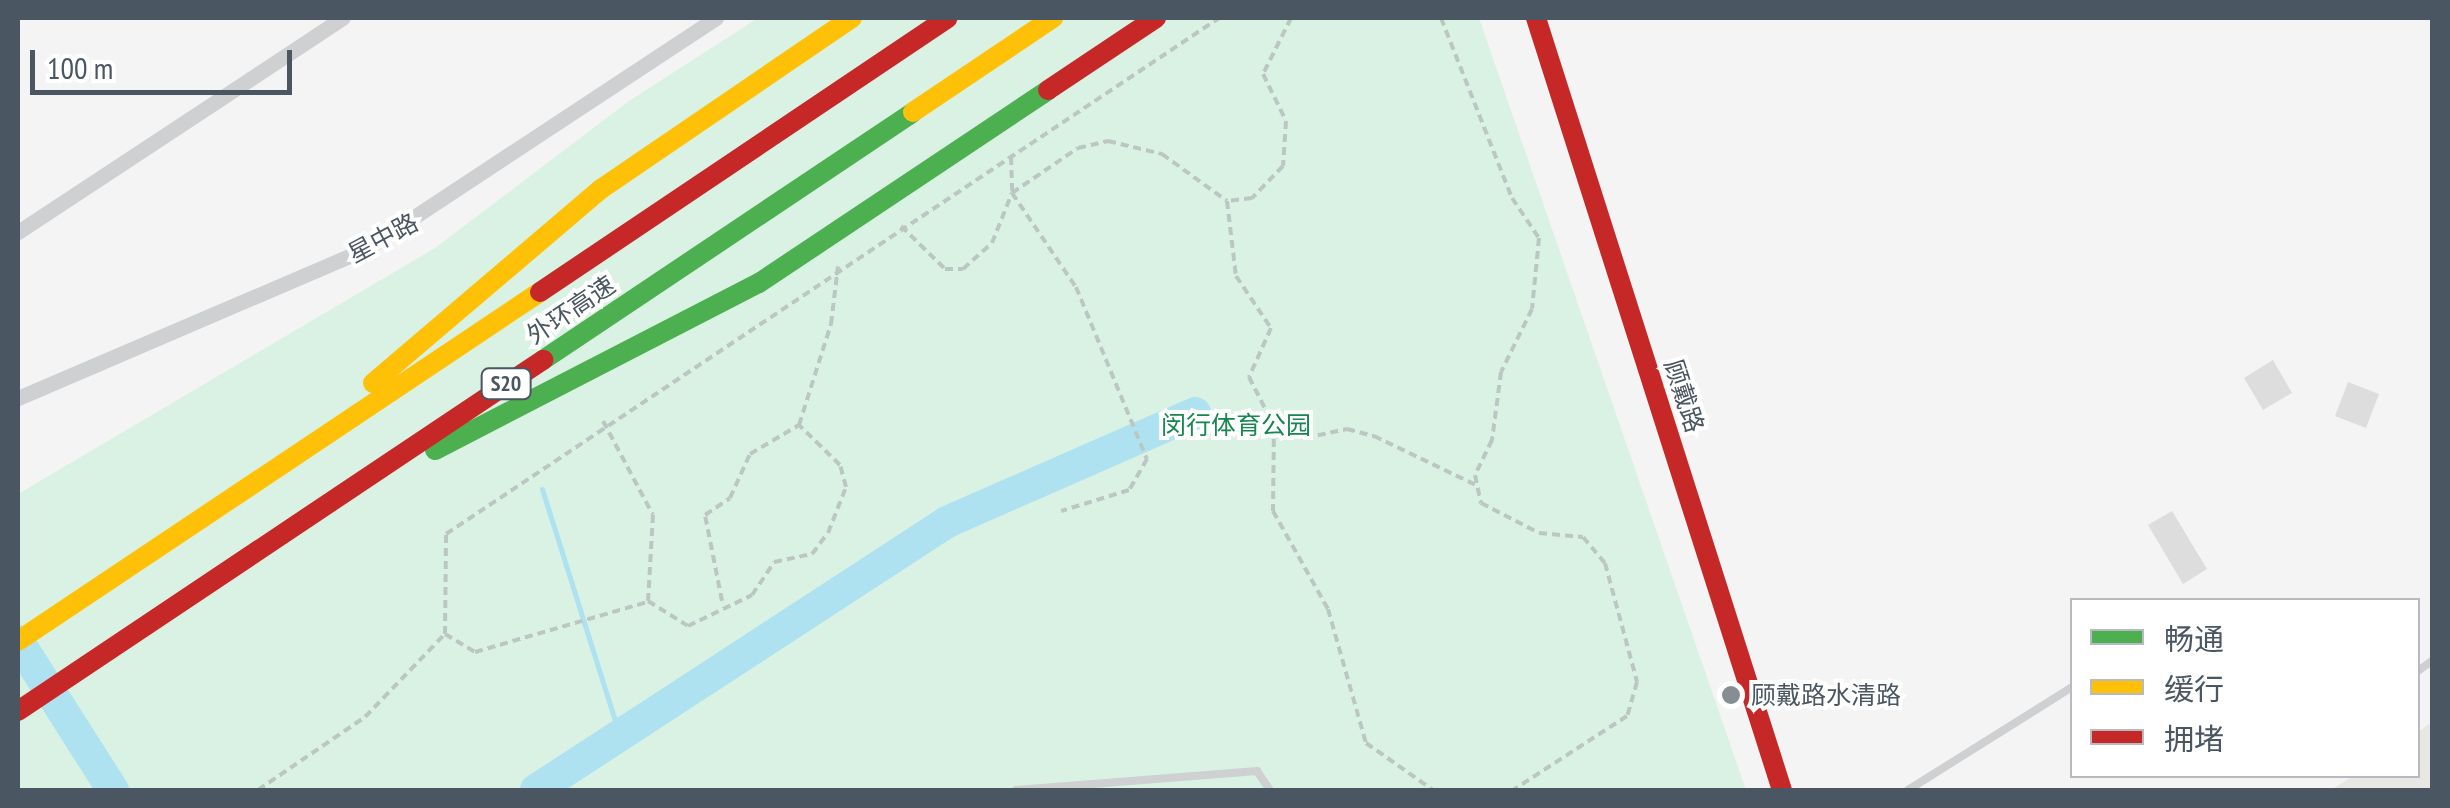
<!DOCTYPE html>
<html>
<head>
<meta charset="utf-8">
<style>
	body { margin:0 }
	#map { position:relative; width:2450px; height:808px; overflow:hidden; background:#f4f4f4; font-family:"PT Sans Narrow","Noto Sans SC",sans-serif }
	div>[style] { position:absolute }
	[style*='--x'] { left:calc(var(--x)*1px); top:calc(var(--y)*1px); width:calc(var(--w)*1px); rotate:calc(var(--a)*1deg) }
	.commercial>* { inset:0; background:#e8e7e3 }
	.green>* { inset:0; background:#d9f2e3 }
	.stream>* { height:5px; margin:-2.5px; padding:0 2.5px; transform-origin:2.5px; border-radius:2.5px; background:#aee2f0 }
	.river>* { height:32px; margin:-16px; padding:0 16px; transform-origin:16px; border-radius:16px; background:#aee2f0 }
	.building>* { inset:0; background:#ddddde }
	.path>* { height:4px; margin-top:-2px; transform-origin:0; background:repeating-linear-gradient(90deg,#bcc7c4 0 8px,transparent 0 13px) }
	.lane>* { height:8px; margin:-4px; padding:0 4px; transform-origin:4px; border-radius:4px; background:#ced0d2 }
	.street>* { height:15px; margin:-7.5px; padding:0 7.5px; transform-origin:7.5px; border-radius:7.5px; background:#ced0d2 }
	.fast>* { height:20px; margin:-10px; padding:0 10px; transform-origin:10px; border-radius:10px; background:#4caf50 }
	.slow>* { height:20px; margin:-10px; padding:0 10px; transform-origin:10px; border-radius:10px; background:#ffc107 }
	.jam>* { height:20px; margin:-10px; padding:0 10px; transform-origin:10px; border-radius:10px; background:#c62828 }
	.dots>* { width:28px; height:28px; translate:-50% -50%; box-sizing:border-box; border:5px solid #fff; border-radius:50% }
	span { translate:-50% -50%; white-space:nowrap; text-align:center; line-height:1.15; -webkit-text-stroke:8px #fff; paint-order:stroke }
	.shield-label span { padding:2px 8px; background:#fff; border:2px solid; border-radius:8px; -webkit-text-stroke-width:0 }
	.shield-label { font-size:22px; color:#4a5661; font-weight:700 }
	.street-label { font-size:25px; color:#4a5661 }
	.park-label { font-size:25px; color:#17864f }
	.poi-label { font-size:25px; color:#4a5661 }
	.left { translate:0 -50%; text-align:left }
	.frame { position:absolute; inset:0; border:20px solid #4a5661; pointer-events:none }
	.legend { position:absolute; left:2070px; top:598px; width:350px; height:180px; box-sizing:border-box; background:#fff; border:2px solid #b7bbc0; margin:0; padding:12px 18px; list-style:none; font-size:30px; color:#4a5661 }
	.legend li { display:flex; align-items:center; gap:20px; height:50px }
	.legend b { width:50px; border:2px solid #b7bbc0 }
	.scale { position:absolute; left:30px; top:50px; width:262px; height:45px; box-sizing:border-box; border:5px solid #4a5661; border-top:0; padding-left:12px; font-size:30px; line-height:35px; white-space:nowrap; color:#4a5661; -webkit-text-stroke:8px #fff; paint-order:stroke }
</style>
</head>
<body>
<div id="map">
	<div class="commercial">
		<i style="clip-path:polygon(2432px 722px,2432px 790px,2331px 790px,2353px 776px,2418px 776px,2418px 732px)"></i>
	</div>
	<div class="green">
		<i style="clip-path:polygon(758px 18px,1479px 18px,1746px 790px,18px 790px,18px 494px,435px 248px,629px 101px)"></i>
	</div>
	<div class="stream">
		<i style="--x:542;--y:489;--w:256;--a:72.5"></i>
	</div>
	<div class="river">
		<i style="--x:18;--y:641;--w:177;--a:57.5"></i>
		<i style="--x:536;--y:790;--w:491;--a:-33.1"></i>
		<i style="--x:947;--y:522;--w:271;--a:-23.7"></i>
	</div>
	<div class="building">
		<i style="clip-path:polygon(2273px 360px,2292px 393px,2263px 410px,2244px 378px)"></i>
		<i style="clip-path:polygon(2348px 382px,2379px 394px,2366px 428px,2335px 416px)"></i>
		<i style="clip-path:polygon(2172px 511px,2207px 569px,2183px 584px,2148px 525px)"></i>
	</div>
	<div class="path">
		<i style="--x:1291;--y:18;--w:63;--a:116.6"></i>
		<i style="--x:1263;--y:74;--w:52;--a:63.9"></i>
		<i style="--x:1286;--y:121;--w:45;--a:93.8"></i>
		<i style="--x:1283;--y:166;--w:45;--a:134.1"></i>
		<i style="--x:1252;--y:198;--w:25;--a:173"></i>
		<i style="--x:1227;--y:201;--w:76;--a:83.2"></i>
		<i style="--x:1236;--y:276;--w:63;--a:56.1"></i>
		<i style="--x:1271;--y:328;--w:54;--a:114.2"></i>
		<i style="--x:1249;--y:377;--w:55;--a:63"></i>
		<i style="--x:1274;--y:426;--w:85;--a:90.7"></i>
		<i style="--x:1273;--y:511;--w:112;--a:60.7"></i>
		<i style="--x:1328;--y:609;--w:139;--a:74.2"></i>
		<i style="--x:1366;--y:743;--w:82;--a:35"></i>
		<i style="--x:1441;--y:18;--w:193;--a:68.5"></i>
		<i style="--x:1512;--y:198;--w:48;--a:56"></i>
		<i style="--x:1539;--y:238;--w:71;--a:95.6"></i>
		<i style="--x:1532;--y:309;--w:70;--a:116.2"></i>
		<i style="--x:1501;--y:372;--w:69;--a:97.5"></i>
		<i style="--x:1492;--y:440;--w:39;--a:116"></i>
		<i style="--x:1475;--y:475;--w:29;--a:78"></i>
		<i style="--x:1481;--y:503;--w:65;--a:27.3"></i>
		<i style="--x:1539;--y:533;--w:44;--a:5.2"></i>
		<i style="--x:1583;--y:537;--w:34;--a:50"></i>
		<i style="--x:1605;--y:563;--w:123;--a:74.9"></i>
		<i style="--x:1637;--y:682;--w:35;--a:106"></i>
		<i style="--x:1627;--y:716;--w:136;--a:147"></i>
		<i style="--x:1011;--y:157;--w:36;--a:88"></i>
		<i style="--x:1012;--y:193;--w:114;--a:55.8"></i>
		<i style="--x:1076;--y:287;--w:186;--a:67.6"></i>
		<i style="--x:1147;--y:459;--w:36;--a:120"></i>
		<i style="--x:1129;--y:490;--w:71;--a:162.8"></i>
		<i style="--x:901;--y:226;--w:62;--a:44.3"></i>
		<i style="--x:945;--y:269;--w:18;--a:0"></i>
		<i style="--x:963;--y:269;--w:39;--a:-42"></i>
		<i style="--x:992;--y:243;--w:54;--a:-68.2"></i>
		<i style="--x:1012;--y:193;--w:80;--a:-34.3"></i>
		<i style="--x:1078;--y:148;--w:31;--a:-13"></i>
		<i style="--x:1108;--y:141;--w:56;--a:13.5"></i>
		<i style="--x:1162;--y:154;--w:80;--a:35.9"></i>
		<i style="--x:603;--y:421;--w:106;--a:62"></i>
		<i style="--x:653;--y:515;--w:86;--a:93.3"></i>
		<i style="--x:648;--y:601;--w:47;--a:32"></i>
		<i style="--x:688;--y:626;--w:71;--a:-25.8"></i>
		<i style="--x:752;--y:595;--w:40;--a:-56"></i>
		<i style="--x:774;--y:562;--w:39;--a:-12"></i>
		<i style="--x:812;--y:554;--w:26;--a:-53"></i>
		<i style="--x:828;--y:533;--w:49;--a:-68.6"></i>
		<i style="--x:846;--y:487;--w:23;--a:-105"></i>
		<i style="--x:840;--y:465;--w:57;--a:-135.7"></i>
		<i style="--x:1275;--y:426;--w:32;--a:22"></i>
		<i style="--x:1305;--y:438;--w:43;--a:-12.1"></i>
		<i style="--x:1347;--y:429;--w:28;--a:15"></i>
		<i style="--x:1374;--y:436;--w:115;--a:25.7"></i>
		<i style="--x:722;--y:601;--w:88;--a:-101.2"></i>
		<i style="--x:705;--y:515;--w:30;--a:-34"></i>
		<i style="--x:730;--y:498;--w:48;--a:-65.6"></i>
		<i style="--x:750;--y:454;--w:57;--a:-30.6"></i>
		<i style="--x:799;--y:425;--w:106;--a:-72.4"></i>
		<i style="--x:831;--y:324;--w:58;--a:-83.1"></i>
		<i style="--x:445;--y:634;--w:35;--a:31"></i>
		<i style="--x:475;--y:652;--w:179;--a:-16.2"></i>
		<i style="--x:258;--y:790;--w:130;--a:-34.3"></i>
		<i style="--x:365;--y:717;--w:115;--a:-46.1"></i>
		<i style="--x:445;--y:634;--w:100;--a:-89.4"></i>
		<i style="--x:446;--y:534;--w:929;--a:-33.72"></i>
	</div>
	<div class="lane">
		<i style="--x:2418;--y:671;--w:17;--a:-36"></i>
		<i style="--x:1016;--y:790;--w:242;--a:-4.5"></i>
		<i style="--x:1257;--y:771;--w:23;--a:56"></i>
		<i style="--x:1908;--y:790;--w:194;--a:-32.1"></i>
	</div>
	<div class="street">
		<i style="--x:18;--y:232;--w:389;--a:-33.4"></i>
		<i style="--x:18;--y:398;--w:376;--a:-23.2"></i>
		<i style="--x:364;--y:250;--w:422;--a:-33.4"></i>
	</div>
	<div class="fast">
		<i style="--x:543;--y:360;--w:445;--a:-33.8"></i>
		<i style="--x:435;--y:450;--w:365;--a:-27.3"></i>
		<i style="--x:759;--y:283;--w:348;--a:-33.7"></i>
	</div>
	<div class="slow">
		<i style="--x:913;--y:112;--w:169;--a:-33.9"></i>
		<i style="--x:373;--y:383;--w:299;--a:-40.4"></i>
		<i style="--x:601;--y:189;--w:304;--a:-34.3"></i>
		<i style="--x:18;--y:641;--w:628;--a:-33.77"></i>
	</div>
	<div class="jam">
		<i style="--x:1536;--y:18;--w:810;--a:72.33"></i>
		<i style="--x:1048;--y:90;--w:130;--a:-33.7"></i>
		<i style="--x:540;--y:292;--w:491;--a:-33.9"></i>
		<i style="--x:18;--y:711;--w:632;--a:-33.77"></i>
	</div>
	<div class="dots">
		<i style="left:1731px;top:695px;background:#868d94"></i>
	</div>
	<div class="shield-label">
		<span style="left:506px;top:384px">S20</span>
	</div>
	<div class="street-label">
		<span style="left:383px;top:238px;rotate:-28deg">星中路</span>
		<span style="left:571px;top:310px;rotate:-34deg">外环高速</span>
		<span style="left:1684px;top:396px;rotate:72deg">顾戴路</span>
	</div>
	<div class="park-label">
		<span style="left:1236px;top:425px">闵行体育公园</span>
	</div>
	<div class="poi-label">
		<span class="left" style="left:1751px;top:695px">顾戴路水清路</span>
	</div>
	<div class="frame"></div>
	<ul class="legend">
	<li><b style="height:12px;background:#4caf50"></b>畅通</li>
	<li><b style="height:12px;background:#ffc107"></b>缓行</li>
	<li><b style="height:12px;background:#c62828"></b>拥堵</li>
	</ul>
	<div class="scale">100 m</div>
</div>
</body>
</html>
